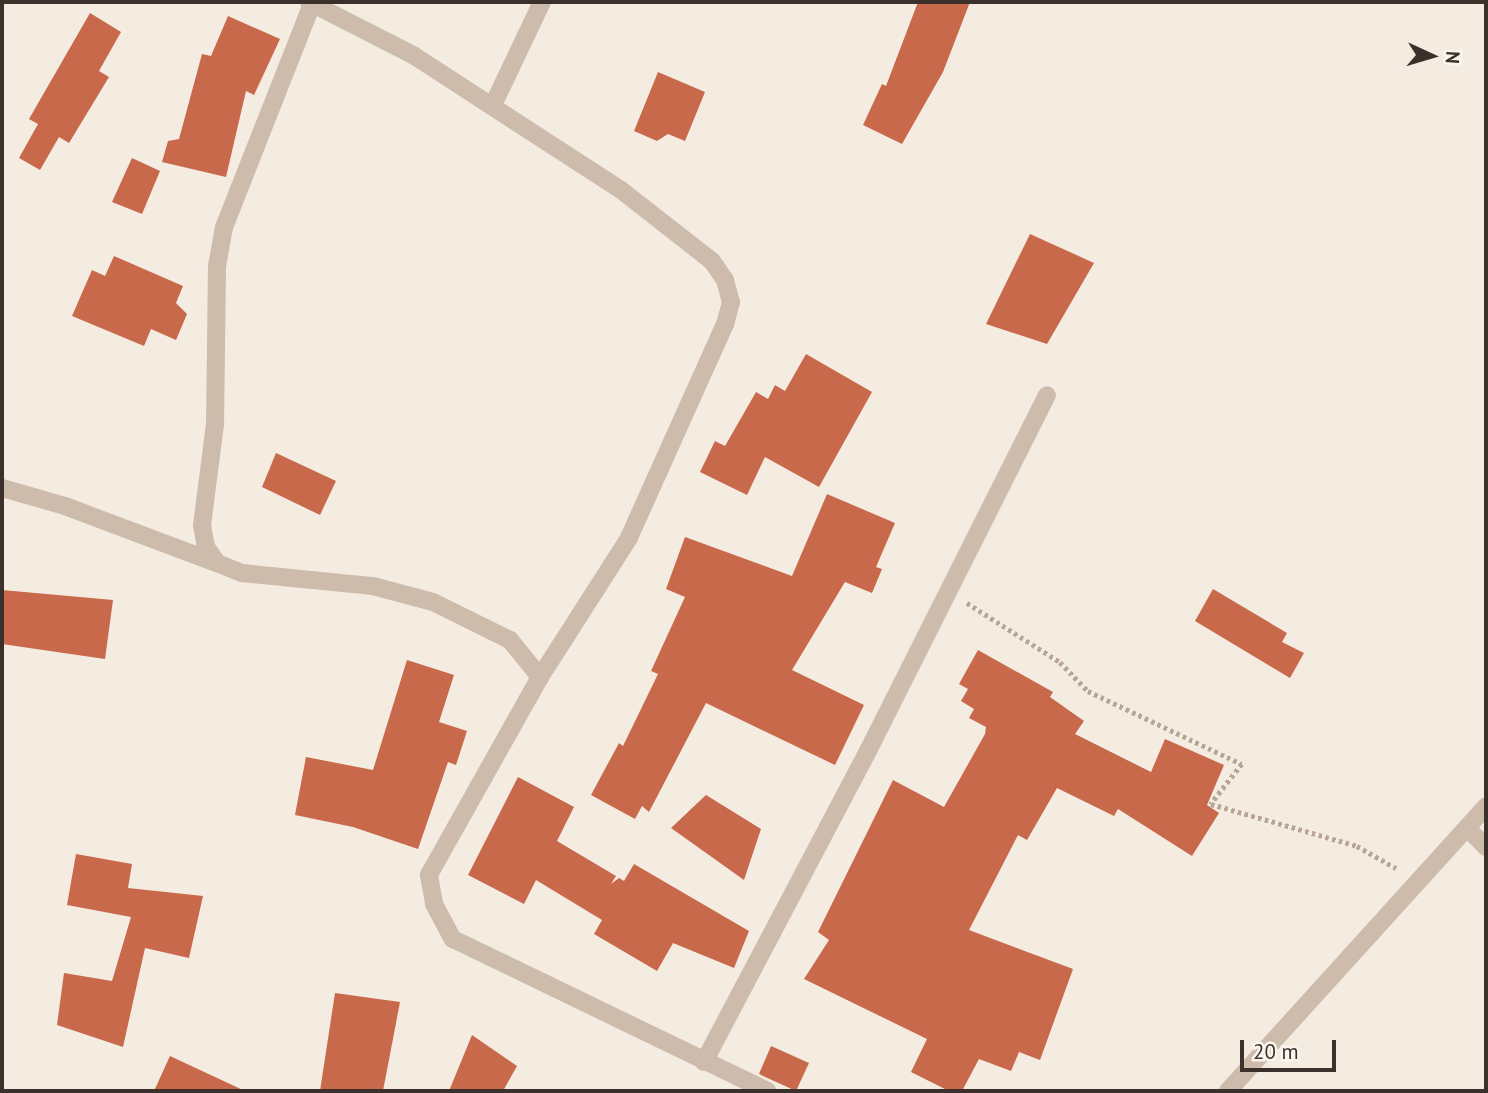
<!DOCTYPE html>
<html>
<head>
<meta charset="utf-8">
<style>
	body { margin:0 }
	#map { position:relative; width:1488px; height:1093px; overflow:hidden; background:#f4ebe1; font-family:"PT Sans",sans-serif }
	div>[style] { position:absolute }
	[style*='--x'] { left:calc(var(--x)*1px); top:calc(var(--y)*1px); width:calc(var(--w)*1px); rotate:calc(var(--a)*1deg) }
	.building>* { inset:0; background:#c8694b }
	.path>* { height:4.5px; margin-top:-2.25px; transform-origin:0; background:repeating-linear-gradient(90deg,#b9a596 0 3.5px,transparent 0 7px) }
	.minor>* { height:18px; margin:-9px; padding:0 9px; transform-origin:9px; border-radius:9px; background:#cdbbac }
	.tertiary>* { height:18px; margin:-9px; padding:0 9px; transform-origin:9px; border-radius:9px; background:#cdbbac }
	span { translate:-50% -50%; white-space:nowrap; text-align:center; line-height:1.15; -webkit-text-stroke:7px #fbf5ee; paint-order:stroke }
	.frame { position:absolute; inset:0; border:4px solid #3b302b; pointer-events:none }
	.north { position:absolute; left:1397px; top:21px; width:70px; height:70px; -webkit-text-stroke:5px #fbf5ee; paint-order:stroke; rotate:94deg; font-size:19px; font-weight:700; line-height:28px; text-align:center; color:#3b302b }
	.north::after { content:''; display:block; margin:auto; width:24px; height:32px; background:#3b302b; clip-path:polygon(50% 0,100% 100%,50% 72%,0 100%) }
	.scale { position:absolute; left:1240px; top:1040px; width:96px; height:32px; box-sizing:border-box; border:4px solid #3b302b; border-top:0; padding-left:9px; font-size:21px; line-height:24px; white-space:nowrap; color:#3b302b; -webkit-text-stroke:5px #fbf5ee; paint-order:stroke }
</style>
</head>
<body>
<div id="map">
	<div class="building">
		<i style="clip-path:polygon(918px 2px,970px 2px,943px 72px,902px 144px,863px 125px,882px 84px,886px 86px)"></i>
		<i style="clip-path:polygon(90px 13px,121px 32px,99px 71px,109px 77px,69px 143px,59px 137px,40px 170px,19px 158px,38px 124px,29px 119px)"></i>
		<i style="clip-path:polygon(228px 16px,280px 39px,254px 95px,246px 91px,226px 177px,162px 162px,168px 141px,179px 139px,202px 54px,211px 56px)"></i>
		<i style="clip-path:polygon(658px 72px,705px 92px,685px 141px,668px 134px,657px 141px,634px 131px)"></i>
		<i style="clip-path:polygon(132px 158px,160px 171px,142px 214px,112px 202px)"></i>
		<i style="clip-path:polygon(1030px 234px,1094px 263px,1047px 344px,986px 324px)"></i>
		<i style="clip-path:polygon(114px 256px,183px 286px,176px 303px,187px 314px,176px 340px,151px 329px,144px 346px,72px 316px,92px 270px,105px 276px)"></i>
		<i style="clip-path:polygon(806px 354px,872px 392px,819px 487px,765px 457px,747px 495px,700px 472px,715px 441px,725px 446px,756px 392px,768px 399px,775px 385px,785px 391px)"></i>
		<i style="clip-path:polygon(276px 453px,336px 481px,320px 515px,262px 487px)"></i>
		<i style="clip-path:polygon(827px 494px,895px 523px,876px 567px,882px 569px,872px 593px,845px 582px,792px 670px,864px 705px,835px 765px,706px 703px,649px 812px,642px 806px,635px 819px,591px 795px,619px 743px,623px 746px,658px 674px,651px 671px,685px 597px,666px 589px,685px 537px,792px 576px)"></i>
		<i style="clip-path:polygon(1213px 589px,1287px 633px,1282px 642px,1304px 653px,1290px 678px,1195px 621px)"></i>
		<i style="clip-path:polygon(2px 590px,113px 600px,105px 659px,2px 644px)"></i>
		<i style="clip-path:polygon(978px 650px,1053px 692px,1050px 697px,1084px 721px,1075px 734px,1151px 772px,1165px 739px,1224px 765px,1207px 805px,1219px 813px,1192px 856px,1118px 809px,1114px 816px,1057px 788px,1027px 840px,1018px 835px,969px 930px,1073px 969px,1040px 1060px,1019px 1052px,1011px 1071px,979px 1059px,962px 1091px,949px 1091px,911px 1072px,927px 1039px,804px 979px,829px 940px,818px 932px,893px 780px,944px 807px,985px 734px,986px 727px,969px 718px,974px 709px,961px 701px,968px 689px,959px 684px)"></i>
		<i style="clip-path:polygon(407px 660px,454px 675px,439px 722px,467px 731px,456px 765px,448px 762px,418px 849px,353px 827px,295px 815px,306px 757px,373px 770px)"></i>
		<i style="clip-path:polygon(518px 777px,574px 807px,557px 841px,616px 876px,611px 884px,619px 878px,624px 881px,634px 864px,749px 931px,734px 968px,673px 943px,657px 971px,594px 934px,602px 920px,536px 880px,524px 904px,468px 875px)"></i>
		<i style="clip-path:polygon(706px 795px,761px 829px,744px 880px,671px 828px)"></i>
		<i style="clip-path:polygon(76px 854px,132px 864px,128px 888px,203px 896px,189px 958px,145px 948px,123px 1047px,57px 1025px,64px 973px,112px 981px,131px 917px,67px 905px)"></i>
		<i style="clip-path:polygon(335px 993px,400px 1002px,383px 1091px,320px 1091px)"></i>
		<i style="clip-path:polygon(472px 1035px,517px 1066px,503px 1091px,449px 1091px)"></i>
		<i style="clip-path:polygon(771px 1046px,809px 1063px,796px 1091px,759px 1074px)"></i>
		<i style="clip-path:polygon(170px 1056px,245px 1091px,154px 1091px)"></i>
	</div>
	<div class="path">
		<i style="--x:967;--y:603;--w:110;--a:32.4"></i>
		<i style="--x:1060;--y:662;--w:40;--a:46"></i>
		<i style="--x:1088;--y:691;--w:170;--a:25.4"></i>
		<i style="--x:1242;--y:764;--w:51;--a:127.8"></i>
		<i style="--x:1211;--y:804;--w:152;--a:16"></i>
		<i style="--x:1357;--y:846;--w:45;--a:29.4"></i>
	</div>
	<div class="minor">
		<i style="--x:309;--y:2;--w:117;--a:27"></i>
		<i style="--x:413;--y:55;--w:248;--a:33"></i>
		<i style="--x:621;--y:190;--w:115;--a:38"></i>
		<i style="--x:712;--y:261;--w:23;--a:56"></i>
		<i style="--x:725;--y:280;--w:23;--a:75"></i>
		<i style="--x:731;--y:302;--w:23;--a:105"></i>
		<i style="--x:725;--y:324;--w:235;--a:114.2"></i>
		<i style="--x:629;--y:538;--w:165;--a:122.6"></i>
		<i style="--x:540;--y:677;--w:227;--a:119.3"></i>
		<i style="--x:429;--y:875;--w:29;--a:80"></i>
		<i style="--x:434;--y:904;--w:40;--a:62"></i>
		<i style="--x:453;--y:939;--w:349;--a:25.8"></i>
		<i style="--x:312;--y:4;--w:240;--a:111.5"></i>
		<i style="--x:224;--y:227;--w:39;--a:100"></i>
		<i style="--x:217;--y:265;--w:159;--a:90.7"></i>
		<i style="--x:215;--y:424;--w:102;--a:97.3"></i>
		<i style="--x:202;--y:525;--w:22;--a:80"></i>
		<i style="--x:206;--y:547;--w:19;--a:55"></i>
		<i style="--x:217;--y:563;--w:27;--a:22"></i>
		<i style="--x:242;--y:573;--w:132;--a:5.7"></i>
		<i style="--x:373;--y:586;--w:62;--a:14.9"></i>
		<i style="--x:433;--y:602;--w:86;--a:26.3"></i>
		<i style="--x:510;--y:640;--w:48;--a:51"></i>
		<i style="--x:493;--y:105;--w:114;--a:-64.6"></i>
		<i style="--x:2;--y:488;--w:66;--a:15.9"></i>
		<i style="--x:65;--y:506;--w:162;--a:20.6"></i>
		<i style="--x:1467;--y:828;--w:27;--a:45"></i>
		<i style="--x:704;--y:1062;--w:354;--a:-62.2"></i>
		<i style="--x:869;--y:749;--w:396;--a:-63.3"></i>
	</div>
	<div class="tertiary">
		<i style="--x:1228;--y:1091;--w:384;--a:-47.8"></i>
	</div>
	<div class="frame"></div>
	<div class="north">N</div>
	<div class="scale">20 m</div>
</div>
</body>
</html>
